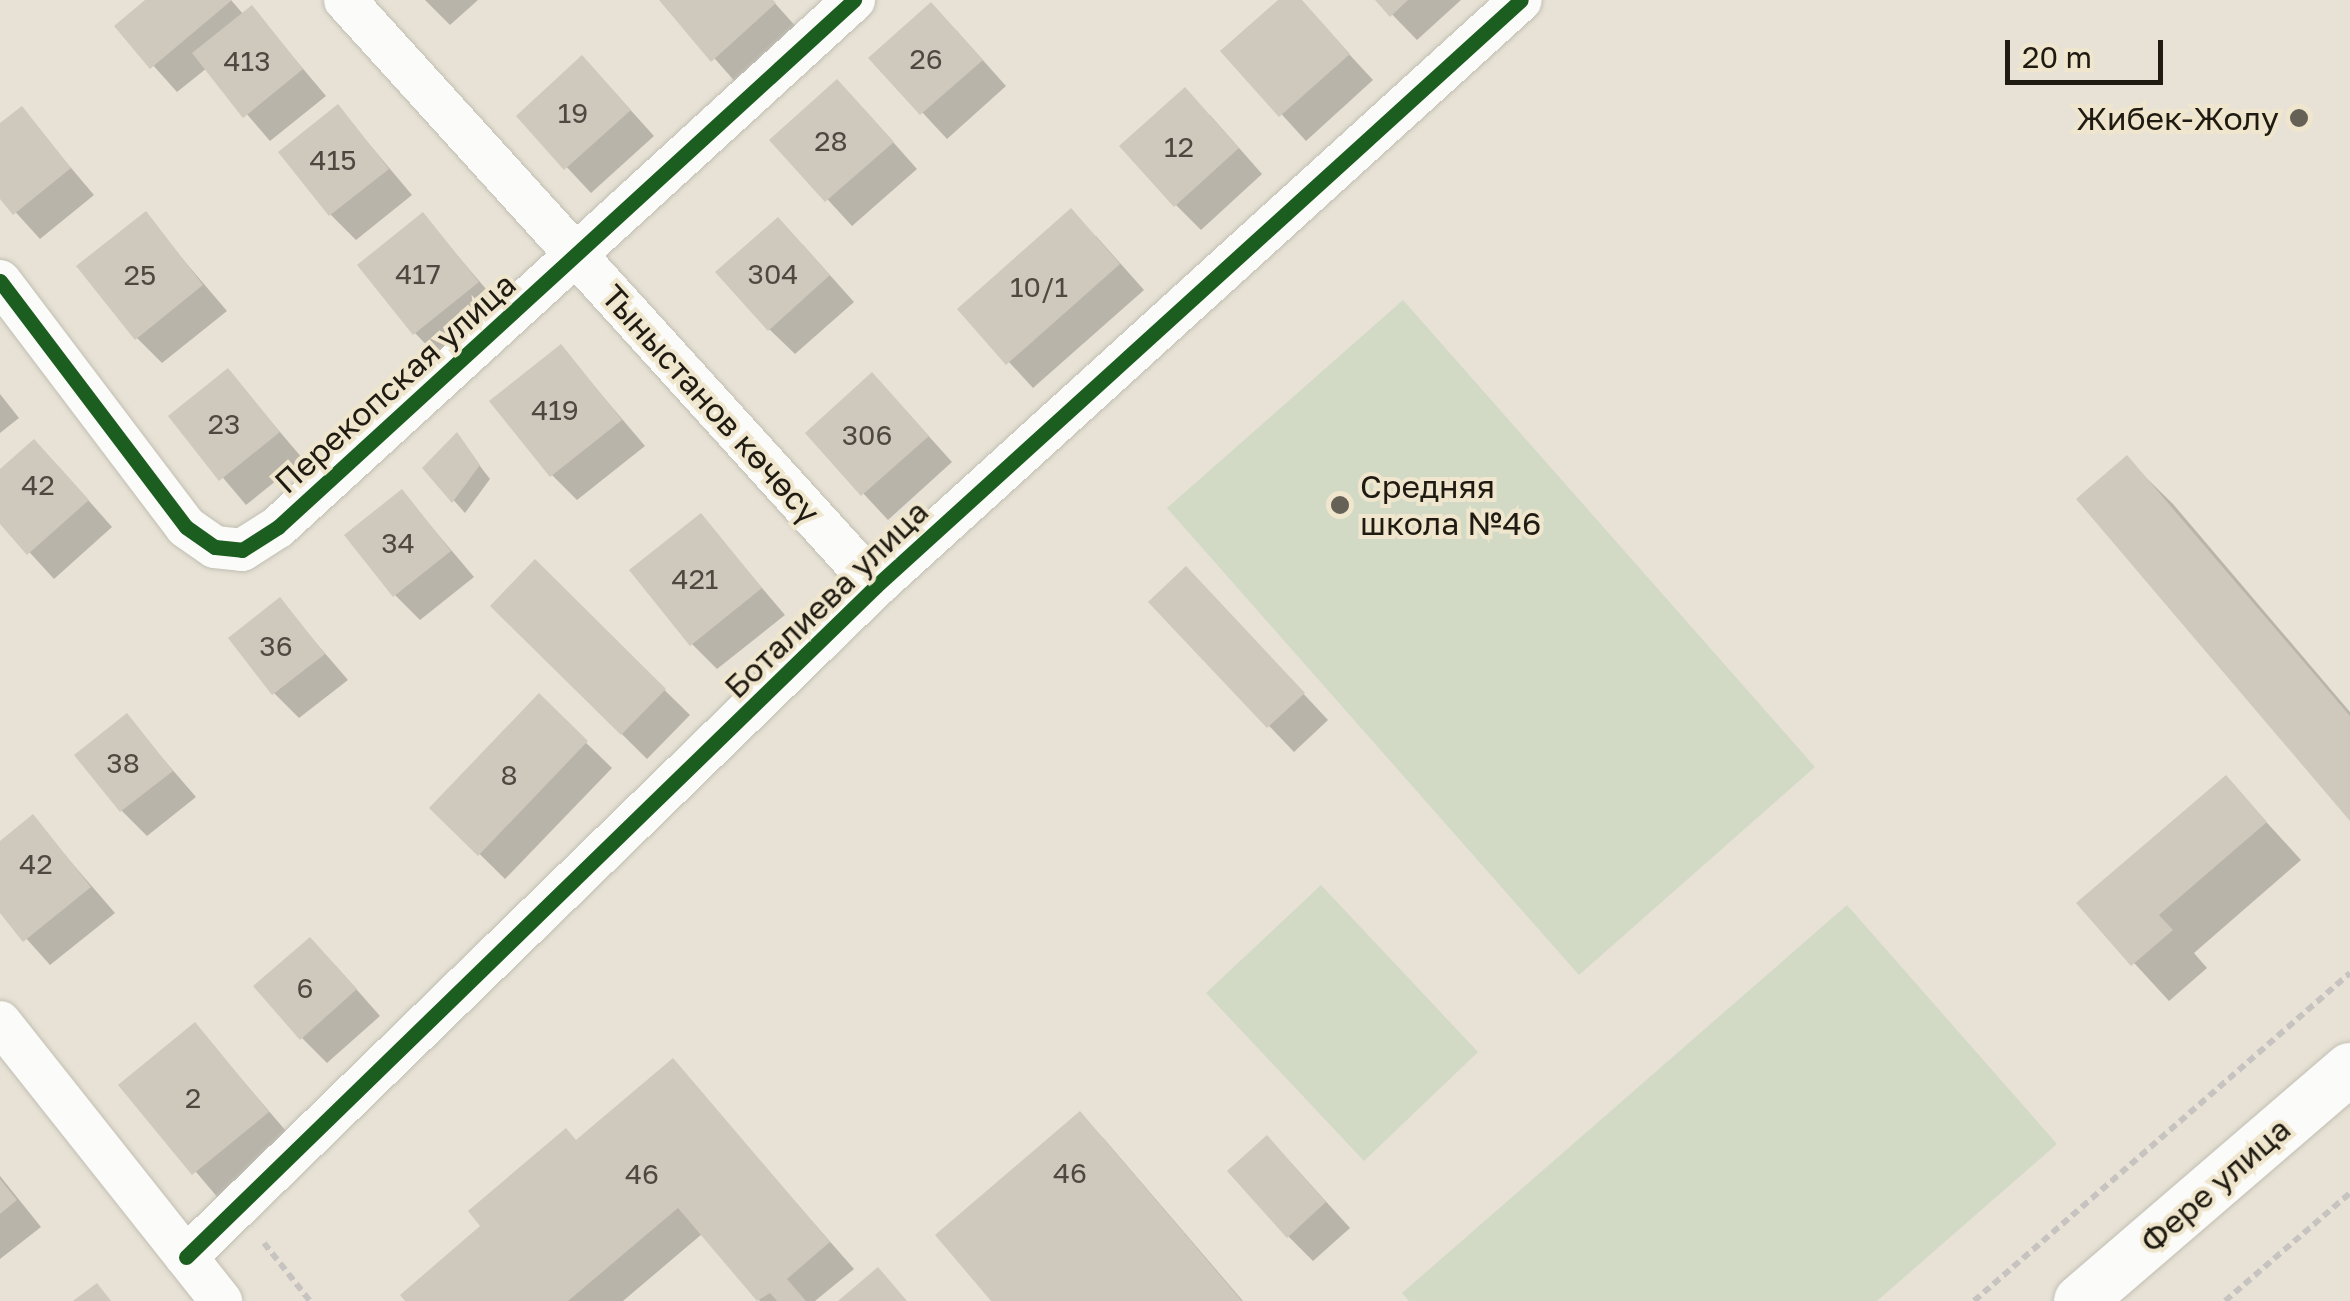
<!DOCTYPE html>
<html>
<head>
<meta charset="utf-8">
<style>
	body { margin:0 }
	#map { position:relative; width:2350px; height:1301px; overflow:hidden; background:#e7e2d5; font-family:"Golos Text",sans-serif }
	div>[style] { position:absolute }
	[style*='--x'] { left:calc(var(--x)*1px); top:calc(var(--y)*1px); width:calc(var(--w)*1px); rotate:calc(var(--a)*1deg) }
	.green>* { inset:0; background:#d2dac6 }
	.shadow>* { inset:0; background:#0003 }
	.building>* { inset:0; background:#cec8bd }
	.path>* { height:6px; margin-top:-3px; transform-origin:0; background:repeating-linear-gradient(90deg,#c6c3c0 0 8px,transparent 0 13px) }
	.roads { filter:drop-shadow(0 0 2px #c2beb3) drop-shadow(0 0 2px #c2beb3) }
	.minor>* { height:42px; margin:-21px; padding:0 21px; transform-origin:21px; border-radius:21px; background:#fbfbf9 }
	.tertiary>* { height:52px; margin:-26px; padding:0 26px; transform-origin:26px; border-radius:26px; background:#fbfbf9 }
	.cycleway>* { height:15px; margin:-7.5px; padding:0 7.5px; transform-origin:7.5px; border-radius:7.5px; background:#1b5e20 }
	.dots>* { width:28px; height:28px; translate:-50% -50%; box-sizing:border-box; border:5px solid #efe6cd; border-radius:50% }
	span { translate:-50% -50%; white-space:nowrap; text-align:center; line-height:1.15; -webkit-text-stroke:8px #efe6cd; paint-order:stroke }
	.number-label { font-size:28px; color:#4e4940 }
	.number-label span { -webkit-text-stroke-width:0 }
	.poi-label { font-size:32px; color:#1f1b12 }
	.right { translate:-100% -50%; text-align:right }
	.left { translate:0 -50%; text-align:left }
	.street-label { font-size:32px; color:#1f1b12 }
	.scale { position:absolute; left:2005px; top:40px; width:158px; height:45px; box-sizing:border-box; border:5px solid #1f1b12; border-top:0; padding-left:12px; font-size:30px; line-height:35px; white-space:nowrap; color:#1f1b12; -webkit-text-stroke:8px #efe6cd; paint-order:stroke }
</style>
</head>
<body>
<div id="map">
	<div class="green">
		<i style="clip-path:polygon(1403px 300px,1815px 767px,1579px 975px,1167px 508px)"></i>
		<i style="clip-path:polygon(1321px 885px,1478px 1052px,1364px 1161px,1206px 993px)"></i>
		<i style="clip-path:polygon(1847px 905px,2057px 1144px,1877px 1301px,1409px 1301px,1402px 1293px)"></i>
	</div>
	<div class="shadow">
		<i style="clip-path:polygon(149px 0,231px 0,244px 15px,252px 8px,326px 96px,270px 141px,207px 68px,177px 92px,118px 26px)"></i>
		<i style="clip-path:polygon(425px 0,478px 0,450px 25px)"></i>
		<i style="clip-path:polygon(663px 0,772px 0,799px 30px,738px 85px)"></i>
		<i style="clip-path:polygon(1282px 0,1299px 0,1373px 80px,1306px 141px,1224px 51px)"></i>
		<i style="clip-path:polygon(1378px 0,1461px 0,1417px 40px)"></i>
		<i style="clip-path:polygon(956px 30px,1006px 86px,947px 139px,872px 58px)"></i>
		<i style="clip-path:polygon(607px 84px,654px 136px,591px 193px,519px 116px)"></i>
		<i style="clip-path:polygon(338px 107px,412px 195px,356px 240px,331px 215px)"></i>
		<i style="clip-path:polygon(862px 107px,917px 169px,852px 226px,773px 140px)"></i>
		<i style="clip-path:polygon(22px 110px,94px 195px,40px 239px,0 195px,0 127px)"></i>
		<i style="clip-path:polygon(1210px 115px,1262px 174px,1201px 230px,1176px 205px)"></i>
		<i style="clip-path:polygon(145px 215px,227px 311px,162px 363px,137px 338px)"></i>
		<i style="clip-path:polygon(423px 215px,503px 309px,440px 359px,415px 333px)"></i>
		<i style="clip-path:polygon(1096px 236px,1144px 290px,1033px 388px,960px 309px)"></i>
		<i style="clip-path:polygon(803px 245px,854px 302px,795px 354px,769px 329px)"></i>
		<i style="clip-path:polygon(561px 347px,645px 446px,577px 500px,552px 475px)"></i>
		<i style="clip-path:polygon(228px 371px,303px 459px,246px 505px,171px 416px)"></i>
		<i style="clip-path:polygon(0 394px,19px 418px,0 433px)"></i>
		<i style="clip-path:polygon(897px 401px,952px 462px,888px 520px,808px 434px)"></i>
		<i style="clip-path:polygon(457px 436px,490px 479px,465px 513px,425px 468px)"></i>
		<i style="clip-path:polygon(2127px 459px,2173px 504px,2350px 712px,2350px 818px)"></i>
		<i style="clip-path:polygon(59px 467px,112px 527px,54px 579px,0 520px,0 472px)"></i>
		<i style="clip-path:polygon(402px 492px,474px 577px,420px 620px,395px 595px)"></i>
		<i style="clip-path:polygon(701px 516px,785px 615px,717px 669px,692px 644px)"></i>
		<i style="clip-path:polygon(535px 563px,690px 715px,647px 759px,493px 606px)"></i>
		<i style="clip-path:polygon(1211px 595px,1328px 720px,1294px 752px,1151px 602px)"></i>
		<i style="clip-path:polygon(280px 601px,348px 680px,299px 718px,274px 693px)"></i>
		<i style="clip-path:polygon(539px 697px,612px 768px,505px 879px,433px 808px)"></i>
		<i style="clip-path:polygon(127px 717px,196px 797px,147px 836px,122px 811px)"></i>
		<i style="clip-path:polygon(2226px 778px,2301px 860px,2194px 953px,2207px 968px,2169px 1001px,2080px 904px)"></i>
		<i style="clip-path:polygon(33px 818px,115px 913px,50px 965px,0 909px,0 844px)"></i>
		<i style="clip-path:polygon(335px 965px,380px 1016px,327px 1063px,302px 1038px)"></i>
		<i style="clip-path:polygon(195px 1025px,292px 1138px,219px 1199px,122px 1085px)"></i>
		<i style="clip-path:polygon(672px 1061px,854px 1269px,815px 1301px,760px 1301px,702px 1234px,623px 1301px,408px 1301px,577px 1142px)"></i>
		<i style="clip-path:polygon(1080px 1114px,1105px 1140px,1243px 1301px,995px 1301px)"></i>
		<i style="clip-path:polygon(1292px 1164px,1350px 1228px,1313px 1261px,1288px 1236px)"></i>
		<i style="clip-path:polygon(0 1176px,41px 1227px,0 1259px)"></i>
	</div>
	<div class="building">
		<i style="clip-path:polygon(145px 0,232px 0,150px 69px,114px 26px)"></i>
		<i style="clip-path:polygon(659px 0,773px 0,776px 3px,711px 62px)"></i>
		<i style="clip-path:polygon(1278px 0,1302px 0,1350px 54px,1279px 117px,1220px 51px)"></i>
		<i style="clip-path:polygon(1375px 0,1408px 0,1390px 17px)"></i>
		<i style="clip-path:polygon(931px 2px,983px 60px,920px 115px,868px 58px)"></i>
		<i style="clip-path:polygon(252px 5px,303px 69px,243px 118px,192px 53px)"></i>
		<i style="clip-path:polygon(582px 55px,631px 110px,564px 170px,516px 116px)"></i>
		<i style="clip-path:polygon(837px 79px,894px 142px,825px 202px,769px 140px)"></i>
		<i style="clip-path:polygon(1185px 87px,1239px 148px,1174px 207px,1119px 146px)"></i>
		<i style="clip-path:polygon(338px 104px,389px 169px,329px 216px,278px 152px)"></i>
		<i style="clip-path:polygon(22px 106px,71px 168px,13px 215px,0 199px,0 123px)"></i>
		<i style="clip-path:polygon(1071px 208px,1120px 264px,1006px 365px,957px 309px)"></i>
		<i style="clip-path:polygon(146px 211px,203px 285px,135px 340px,76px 266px)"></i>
		<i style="clip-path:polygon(423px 212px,479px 282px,413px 335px,357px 265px)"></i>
		<i style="clip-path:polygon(778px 217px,830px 275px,768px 331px,715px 272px)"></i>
		<i style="clip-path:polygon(561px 344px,622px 420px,550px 477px,489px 401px)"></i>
		<i style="clip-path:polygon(228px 368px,280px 432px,219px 481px,168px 416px)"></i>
		<i style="clip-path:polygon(872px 372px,929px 436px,861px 496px,805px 433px)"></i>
		<i style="clip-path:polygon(457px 432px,480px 465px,452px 503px,422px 468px)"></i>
		<i style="clip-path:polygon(34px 439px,89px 500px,27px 555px,0 524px,0 469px)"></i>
		<i style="clip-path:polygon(2127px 455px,2350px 716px,2350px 821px,2076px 499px)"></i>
		<i style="clip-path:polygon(402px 489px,451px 551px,393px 597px,344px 535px)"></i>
		<i style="clip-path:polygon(701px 513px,762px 588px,690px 646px,629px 570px)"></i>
		<i style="clip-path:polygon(535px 559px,666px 689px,621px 735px,490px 606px)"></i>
		<i style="clip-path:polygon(1186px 566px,1305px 693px,1267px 728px,1148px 602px)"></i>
		<i style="clip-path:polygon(280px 597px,325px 654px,272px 695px,228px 638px)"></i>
		<i style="clip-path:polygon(539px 693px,588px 741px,478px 856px,429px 808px)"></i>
		<i style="clip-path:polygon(127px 713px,173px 771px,120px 812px,74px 755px)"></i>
		<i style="clip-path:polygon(2226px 775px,2267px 822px,2159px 915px,2173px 930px,2131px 966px,2076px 903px)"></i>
		<i style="clip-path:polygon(33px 814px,91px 887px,23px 942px,0 913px,0 841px)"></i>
		<i style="clip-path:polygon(310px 937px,357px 989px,300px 1040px,253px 986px)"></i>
		<i style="clip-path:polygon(195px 1022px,269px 1112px,192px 1175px,118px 1085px)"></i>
		<i style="clip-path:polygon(673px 1058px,830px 1242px,787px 1279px,806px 1301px,777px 1301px,770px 1293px,757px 1301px,678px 1208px,568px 1301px,405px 1301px,400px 1295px,480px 1226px,468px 1211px,566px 1128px,576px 1140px)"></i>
		<i style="clip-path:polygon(1080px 1111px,1242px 1301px,991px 1301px,935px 1235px)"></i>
		<i style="clip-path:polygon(1267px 1135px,1326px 1202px,1287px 1238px,1227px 1171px)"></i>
		<i style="clip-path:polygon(0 1179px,17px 1200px,0 1214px)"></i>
		<i style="clip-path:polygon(878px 1267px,907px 1301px,838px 1301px)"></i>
		<i style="clip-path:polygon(97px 1283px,111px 1301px,73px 1301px)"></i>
	</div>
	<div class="path">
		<i style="--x:264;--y:1243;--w:74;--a:51.6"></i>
		<i style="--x:1974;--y:1301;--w:499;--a:-41.1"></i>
		<i style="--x:2225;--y:1301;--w:165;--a:-40.8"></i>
	</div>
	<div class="roads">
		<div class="minor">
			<i style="--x:345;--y:0;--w:791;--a:47.82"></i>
			<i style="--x:0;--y:281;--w:308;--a:52.9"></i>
			<i style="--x:186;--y:527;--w:35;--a:35"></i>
			<i style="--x:215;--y:547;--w:27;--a:6"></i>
			<i style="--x:242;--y:550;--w:43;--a:-32.6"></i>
			<i style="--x:278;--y:527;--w:781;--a:-42.46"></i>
			<i style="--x:0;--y:1022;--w:356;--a:51.6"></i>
			<i style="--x:186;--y:1257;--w:962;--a:-44.2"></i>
			<i style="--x:876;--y:586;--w:871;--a:-42.26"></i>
		</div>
		<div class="tertiary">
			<i style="--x:2080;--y:1301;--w:356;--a:-40.7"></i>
		</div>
	</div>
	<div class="cycleway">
		<i style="--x:0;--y:281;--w:308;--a:52.9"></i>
		<i style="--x:186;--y:527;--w:35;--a:35"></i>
		<i style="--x:215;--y:547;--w:27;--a:6"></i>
		<i style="--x:242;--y:550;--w:43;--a:-32.6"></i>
		<i style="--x:278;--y:527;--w:781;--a:-42.46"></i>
		<i style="--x:186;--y:1257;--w:962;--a:-44.2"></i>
		<i style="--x:876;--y:586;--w:871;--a:-42.26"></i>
	</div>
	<div class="dots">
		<i style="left:2299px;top:118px;background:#656156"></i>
		<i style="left:1340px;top:505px;background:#656156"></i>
	</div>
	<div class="number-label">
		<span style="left:926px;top:59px">26</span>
		<span style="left:247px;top:61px">413</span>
		<span style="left:573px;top:113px">19</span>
		<span style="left:831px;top:141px">28</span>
		<span style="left:1179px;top:147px">12</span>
		<span style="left:333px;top:160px">415</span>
		<span style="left:418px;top:274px">417</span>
		<span style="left:773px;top:274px">304</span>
		<span style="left:140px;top:275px">25</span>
		<span style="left:1039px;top:287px">10/1</span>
		<span style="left:555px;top:410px">419</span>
		<span style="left:224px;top:424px">23</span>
		<span style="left:867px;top:435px">306</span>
		<span style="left:38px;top:485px">42</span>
		<span style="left:398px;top:543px">34</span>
		<span style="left:695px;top:579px">421</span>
		<span style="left:276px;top:646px">36</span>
		<span style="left:123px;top:763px">38</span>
		<span style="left:509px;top:775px">8</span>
		<span style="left:36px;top:864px">42</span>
		<span style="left:305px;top:988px">6</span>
		<span style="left:193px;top:1098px">2</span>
		<span style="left:1070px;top:1173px">46</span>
		<span style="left:642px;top:1174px">46</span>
	</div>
	<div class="poi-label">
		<span class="right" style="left:2279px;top:118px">Жибек-Жолу</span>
		<span class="left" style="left:1360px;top:505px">Средняя<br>школа №46</span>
	</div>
	<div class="street-label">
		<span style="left:395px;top:383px;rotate:-42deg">Перекопская улица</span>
		<span style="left:711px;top:404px;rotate:48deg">Тыныстанов көчөсү</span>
		<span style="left:826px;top:599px;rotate:-44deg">Боталиева улица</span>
		<span style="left:2215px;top:1185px;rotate:-41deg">Фере улица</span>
	</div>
	<div class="scale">20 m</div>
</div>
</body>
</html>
